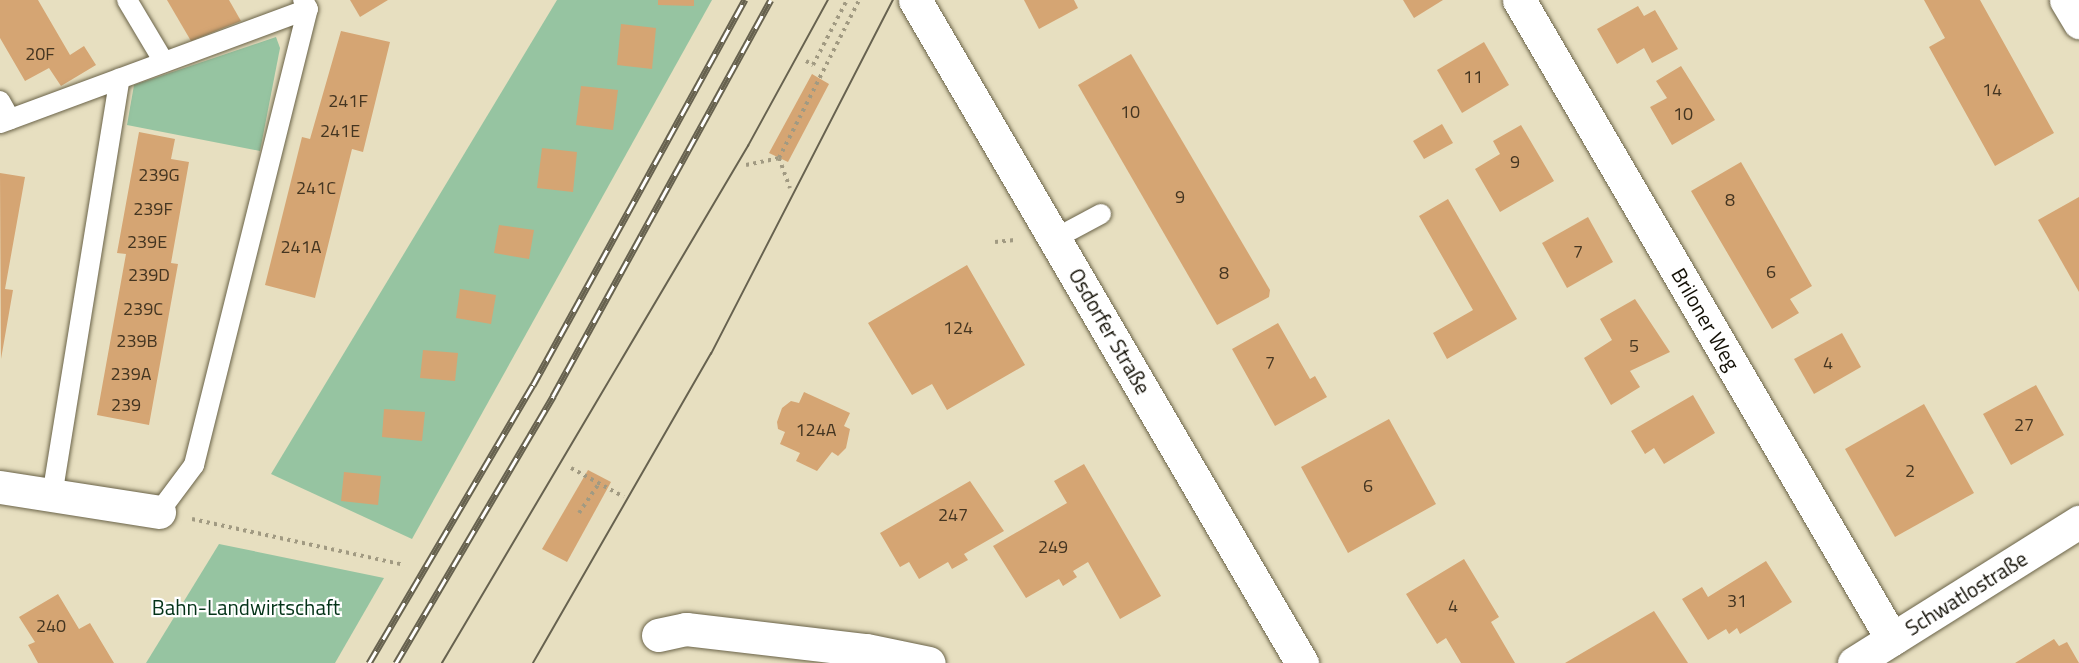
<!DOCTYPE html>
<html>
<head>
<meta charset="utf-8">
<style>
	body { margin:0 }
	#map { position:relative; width:2079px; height:663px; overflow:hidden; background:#e7dfc0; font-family:"Titillium Web",sans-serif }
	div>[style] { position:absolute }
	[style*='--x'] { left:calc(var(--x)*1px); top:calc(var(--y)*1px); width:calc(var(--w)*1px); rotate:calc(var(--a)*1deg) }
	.green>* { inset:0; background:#96c4a1 }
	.building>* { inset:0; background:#d5a573 }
	.path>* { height:4px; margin-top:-2px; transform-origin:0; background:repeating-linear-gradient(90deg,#a19a82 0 3px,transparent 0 7.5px) }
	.roads { filter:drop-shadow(0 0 2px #6a6348) drop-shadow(0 0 2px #6a6348) }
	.service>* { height:20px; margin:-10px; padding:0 10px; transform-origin:10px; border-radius:10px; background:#fff }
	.minor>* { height:33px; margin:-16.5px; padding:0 16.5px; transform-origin:16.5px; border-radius:16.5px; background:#fff }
	.secondary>* { height:33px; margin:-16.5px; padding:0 16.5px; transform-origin:16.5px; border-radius:16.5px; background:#fff }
	.tram>* { height:1.5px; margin:-0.75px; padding:0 0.75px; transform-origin:0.75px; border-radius:0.75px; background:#67624f }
	.rail>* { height:7px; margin-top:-3.5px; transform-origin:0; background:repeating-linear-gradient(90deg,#fff 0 14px,#67624f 0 28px); box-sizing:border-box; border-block:2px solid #67624f }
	span { translate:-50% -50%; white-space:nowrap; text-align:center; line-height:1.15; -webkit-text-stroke:4.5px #fff; paint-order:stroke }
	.number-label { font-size:18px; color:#443521 }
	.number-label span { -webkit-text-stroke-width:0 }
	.street-label { font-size:21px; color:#131006 }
	.park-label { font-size:21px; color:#043318 }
</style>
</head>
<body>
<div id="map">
	<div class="green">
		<i style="clip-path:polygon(557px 0,712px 0,412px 539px,271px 474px)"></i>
		<i style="clip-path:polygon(276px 37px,280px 48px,260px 151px,127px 125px,134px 85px)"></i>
		<i style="clip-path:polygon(219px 544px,384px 578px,335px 663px,146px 663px)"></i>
	</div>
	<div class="building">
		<i style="clip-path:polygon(0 0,38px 0,70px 55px,84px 46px,96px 65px,61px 86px,49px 68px,25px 81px,0 38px)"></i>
		<i style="clip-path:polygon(167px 0,229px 0,241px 21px,191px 41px)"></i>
		<i style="clip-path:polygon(350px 0,388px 0,360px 17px)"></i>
		<i style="clip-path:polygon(658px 0,694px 0,694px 6px,658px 5px)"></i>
		<i style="clip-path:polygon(1024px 0,1074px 0,1078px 8px,1039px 29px)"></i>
		<i style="clip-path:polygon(1403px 0,1443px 0,1414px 18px)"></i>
		<i style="clip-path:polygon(1924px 0,1980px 0,2054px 133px,1995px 166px,1929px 47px,1945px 38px)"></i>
		<i style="clip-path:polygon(1638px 6px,1644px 16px,1655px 10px,1678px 49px,1652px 63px,1644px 48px,1617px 64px,1597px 29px)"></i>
		<i style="clip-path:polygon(621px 24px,656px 28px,652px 69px,617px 65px)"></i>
		<i style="clip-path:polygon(341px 31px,390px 42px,363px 152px,352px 149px,315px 298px,265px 285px,302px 137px,310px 139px)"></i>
		<i style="clip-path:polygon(1484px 42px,1509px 85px,1462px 113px,1437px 70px)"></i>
		<i style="clip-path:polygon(1131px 54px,1270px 290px,1269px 297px,1217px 325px,1078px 85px)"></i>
		<i style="clip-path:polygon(1681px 66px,1715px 120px,1672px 145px,1650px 107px,1667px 98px,1656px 81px)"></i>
		<i style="clip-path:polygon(812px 74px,829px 84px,788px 162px,769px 153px)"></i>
		<i style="clip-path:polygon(581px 86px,618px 90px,613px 130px,576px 125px)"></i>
		<i style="clip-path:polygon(1442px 124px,1453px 143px,1424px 159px,1413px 141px)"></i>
		<i style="clip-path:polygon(1521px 125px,1554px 181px,1500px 212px,1475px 169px,1500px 154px,1493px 141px)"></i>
		<i style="clip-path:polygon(139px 132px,175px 139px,171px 159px,189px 162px,171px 263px,178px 264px,149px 425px,97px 415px,126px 254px,117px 253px)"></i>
		<i style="clip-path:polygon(542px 148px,577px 152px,573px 192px,537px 188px)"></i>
		<i style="clip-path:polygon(1741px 162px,1812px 286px,1790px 299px,1799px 313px,1772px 329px,1691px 191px)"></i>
		<i style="clip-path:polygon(0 173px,25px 177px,5px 289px,13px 290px,1px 359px)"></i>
		<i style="clip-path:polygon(2079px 197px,2079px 292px,2038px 220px)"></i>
		<i style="clip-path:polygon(1448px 199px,1517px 319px,1447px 359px,1433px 333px,1473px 310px,1419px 216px)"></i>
		<i style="clip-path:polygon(1588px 217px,1613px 262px,1567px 288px,1542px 243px)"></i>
		<i style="clip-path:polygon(499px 225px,534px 230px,529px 259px,494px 253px)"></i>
		<i style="clip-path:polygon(967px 265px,1025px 365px,947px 410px,932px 384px,912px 395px,868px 323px)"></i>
		<i style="clip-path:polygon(460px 289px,496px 295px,491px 324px,456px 318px)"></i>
		<i style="clip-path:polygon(1635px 299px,1670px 352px,1630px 371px,1640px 387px,1611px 405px,1584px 358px,1612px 340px,1600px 319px)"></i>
		<i style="clip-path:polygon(1278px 323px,1310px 379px,1315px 376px,1327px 397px,1275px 426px,1232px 349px)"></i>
		<i style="clip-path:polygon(1842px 333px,1861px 367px,1814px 394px,1794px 359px)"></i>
		<i style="clip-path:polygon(423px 350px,458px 353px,455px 381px,420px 378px)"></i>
		<i style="clip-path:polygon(2036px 385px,2064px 435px,2011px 465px,1983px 414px)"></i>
		<i style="clip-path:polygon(804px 392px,850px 413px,844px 426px,850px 429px,846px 448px,838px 456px,832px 452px,817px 471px,796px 461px,800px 453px,780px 444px,785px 432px,778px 429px,777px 422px,782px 408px,791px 401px,799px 403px)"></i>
		<i style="clip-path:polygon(1693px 395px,1715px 433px,1664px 464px,1654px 448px,1645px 454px,1631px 431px)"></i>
		<i style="clip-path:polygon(1924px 404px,1974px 493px,1895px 537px,1845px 449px)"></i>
		<i style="clip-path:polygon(384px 409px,425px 412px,422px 441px,382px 437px)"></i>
		<i style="clip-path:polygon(1389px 419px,1436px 504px,1348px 553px,1301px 467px)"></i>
		<i style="clip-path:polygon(1084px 464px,1161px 596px,1120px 619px,1088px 562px,1073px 571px,1077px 577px,1063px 586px,1059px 579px,1026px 598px,993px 546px,1067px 503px,1054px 481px)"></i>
		<i style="clip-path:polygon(588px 470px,611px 482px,567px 562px,542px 549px)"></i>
		<i style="clip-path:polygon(344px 472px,381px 476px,378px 505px,341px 501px)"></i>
		<i style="clip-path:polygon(970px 481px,1004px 531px,964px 554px,968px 560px,952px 569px,948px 562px,919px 579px,909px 562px,900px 567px,880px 533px)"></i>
		<i style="clip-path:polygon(1464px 559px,1499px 617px,1491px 622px,1515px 663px,1461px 663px,1446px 638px,1437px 644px,1406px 594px)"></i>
		<i style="clip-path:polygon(1766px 561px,1792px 602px,1740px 634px,1737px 628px,1729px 634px,1726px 629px,1708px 640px,1682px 599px,1702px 587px,1708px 597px)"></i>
		<i style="clip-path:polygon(58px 594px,79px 629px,90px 623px,114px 663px,38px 663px,28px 645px,35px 642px,19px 617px)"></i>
		<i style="clip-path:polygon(1654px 611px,1688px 663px,1565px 663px)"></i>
		<i style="clip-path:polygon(2054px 639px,2059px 646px,2067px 642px,2079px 663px,2015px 663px)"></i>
	</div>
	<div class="path">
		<i style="--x:806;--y:61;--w:8;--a:30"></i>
		<i style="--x:813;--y:65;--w:73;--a:-62.4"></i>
		<i style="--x:779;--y:158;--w:177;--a:-63.1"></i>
		<i style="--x:746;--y:165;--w:34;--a:-12"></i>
		<i style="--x:779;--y:158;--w:32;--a:70"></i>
		<i style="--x:995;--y:242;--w:20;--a:-6"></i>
		<i style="--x:571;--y:468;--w:60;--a:28.7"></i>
		<i style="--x:579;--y:513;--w:36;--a:-56"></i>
		<i style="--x:192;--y:519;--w:217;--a:12.2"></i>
	</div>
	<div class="roads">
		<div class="service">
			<i style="--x:127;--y:0;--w:72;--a:59.2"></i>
			<i style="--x:0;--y:101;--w:21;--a:61"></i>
			<i style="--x:0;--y:123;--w:328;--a:-20.3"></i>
			<i style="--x:1056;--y:238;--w:51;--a:-28.1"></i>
			<i style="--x:52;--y:496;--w:423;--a:-80.8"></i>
			<i style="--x:159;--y:512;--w:59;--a:-53.3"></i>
			<i style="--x:194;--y:465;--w:470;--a:-76"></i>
			<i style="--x:308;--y:9;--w:10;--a:-119"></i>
		</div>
		<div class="minor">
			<i style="--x:1519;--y:0;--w:740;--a:59.73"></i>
			<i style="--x:2066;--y:0;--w:26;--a:59"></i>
			<i style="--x:0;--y:487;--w:161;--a:8.9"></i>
			<i style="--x:658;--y:635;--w:29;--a:-12"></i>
			<i style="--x:686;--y:629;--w:181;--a:6.7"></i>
			<i style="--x:866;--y:650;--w:64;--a:11.7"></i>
			<i style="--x:1854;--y:663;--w:266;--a:-32.1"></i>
		</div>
		<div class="secondary">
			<i style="--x:915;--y:0;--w:768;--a:59.73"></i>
		</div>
	</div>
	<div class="tram">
		<i style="--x:442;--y:663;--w:601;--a:-59.38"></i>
		<i style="--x:748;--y:146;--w:166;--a:-61.3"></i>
		<i style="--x:533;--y:663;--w:357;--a:-60.1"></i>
		<i style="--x:711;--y:354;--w:398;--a:-62.8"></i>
	</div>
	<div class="rail">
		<i style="--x:369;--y:663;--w:323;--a:-59.5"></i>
		<i style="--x:533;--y:385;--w:440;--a:-61.2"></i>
		<i style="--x:396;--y:663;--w:310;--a:-59.5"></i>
		<i style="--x:553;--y:396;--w:452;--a:-61.2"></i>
	</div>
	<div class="number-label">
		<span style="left:40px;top:54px">20F</span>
		<span style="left:1473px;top:77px">11</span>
		<span style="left:1992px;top:90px">14</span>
		<span style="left:348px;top:101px">241F</span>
		<span style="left:1130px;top:112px">10</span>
		<span style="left:1683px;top:114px">10</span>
		<span style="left:340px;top:131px">241E</span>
		<span style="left:1515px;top:162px">9</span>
		<span style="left:159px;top:175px">239G</span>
		<span style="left:316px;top:188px">241C</span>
		<span style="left:1180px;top:197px">9</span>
		<span style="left:1730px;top:200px">8</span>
		<span style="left:153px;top:209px">239F</span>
		<span style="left:147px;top:242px">239E</span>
		<span style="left:301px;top:247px">241A</span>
		<span style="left:1578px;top:252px">7</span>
		<span style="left:1771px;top:272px">6</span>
		<span style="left:1224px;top:273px">8</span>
		<span style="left:149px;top:275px">239D</span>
		<span style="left:143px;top:309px">239C</span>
		<span style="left:958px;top:328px">124</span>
		<span style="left:137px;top:341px">239B</span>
		<span style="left:1634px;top:346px">5</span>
		<span style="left:1270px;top:363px">7</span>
		<span style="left:1828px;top:363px">4</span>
		<span style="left:131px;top:374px">239A</span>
		<span style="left:126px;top:405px">239</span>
		<span style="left:2024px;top:425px">27</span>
		<span style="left:816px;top:430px">124A</span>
		<span style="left:1910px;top:471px">2</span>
		<span style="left:1368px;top:486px">6</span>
		<span style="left:953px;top:515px">247</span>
		<span style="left:1053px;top:547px">249</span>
		<span style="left:1737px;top:601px">31</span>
		<span style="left:1453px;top:606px">4</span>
		<span style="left:51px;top:626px">240</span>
	</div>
	<div class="street-label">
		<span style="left:1706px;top:319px;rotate:60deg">Briloner Weg</span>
		<span style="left:1110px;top:331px;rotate:60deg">Osdorfer Straße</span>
		<span style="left:1966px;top:593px;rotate:-32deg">Schwatlostraße</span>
	</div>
	<div class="park-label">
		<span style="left:246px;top:607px">Bahn-Landwirtschaft</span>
	</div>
</div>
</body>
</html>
